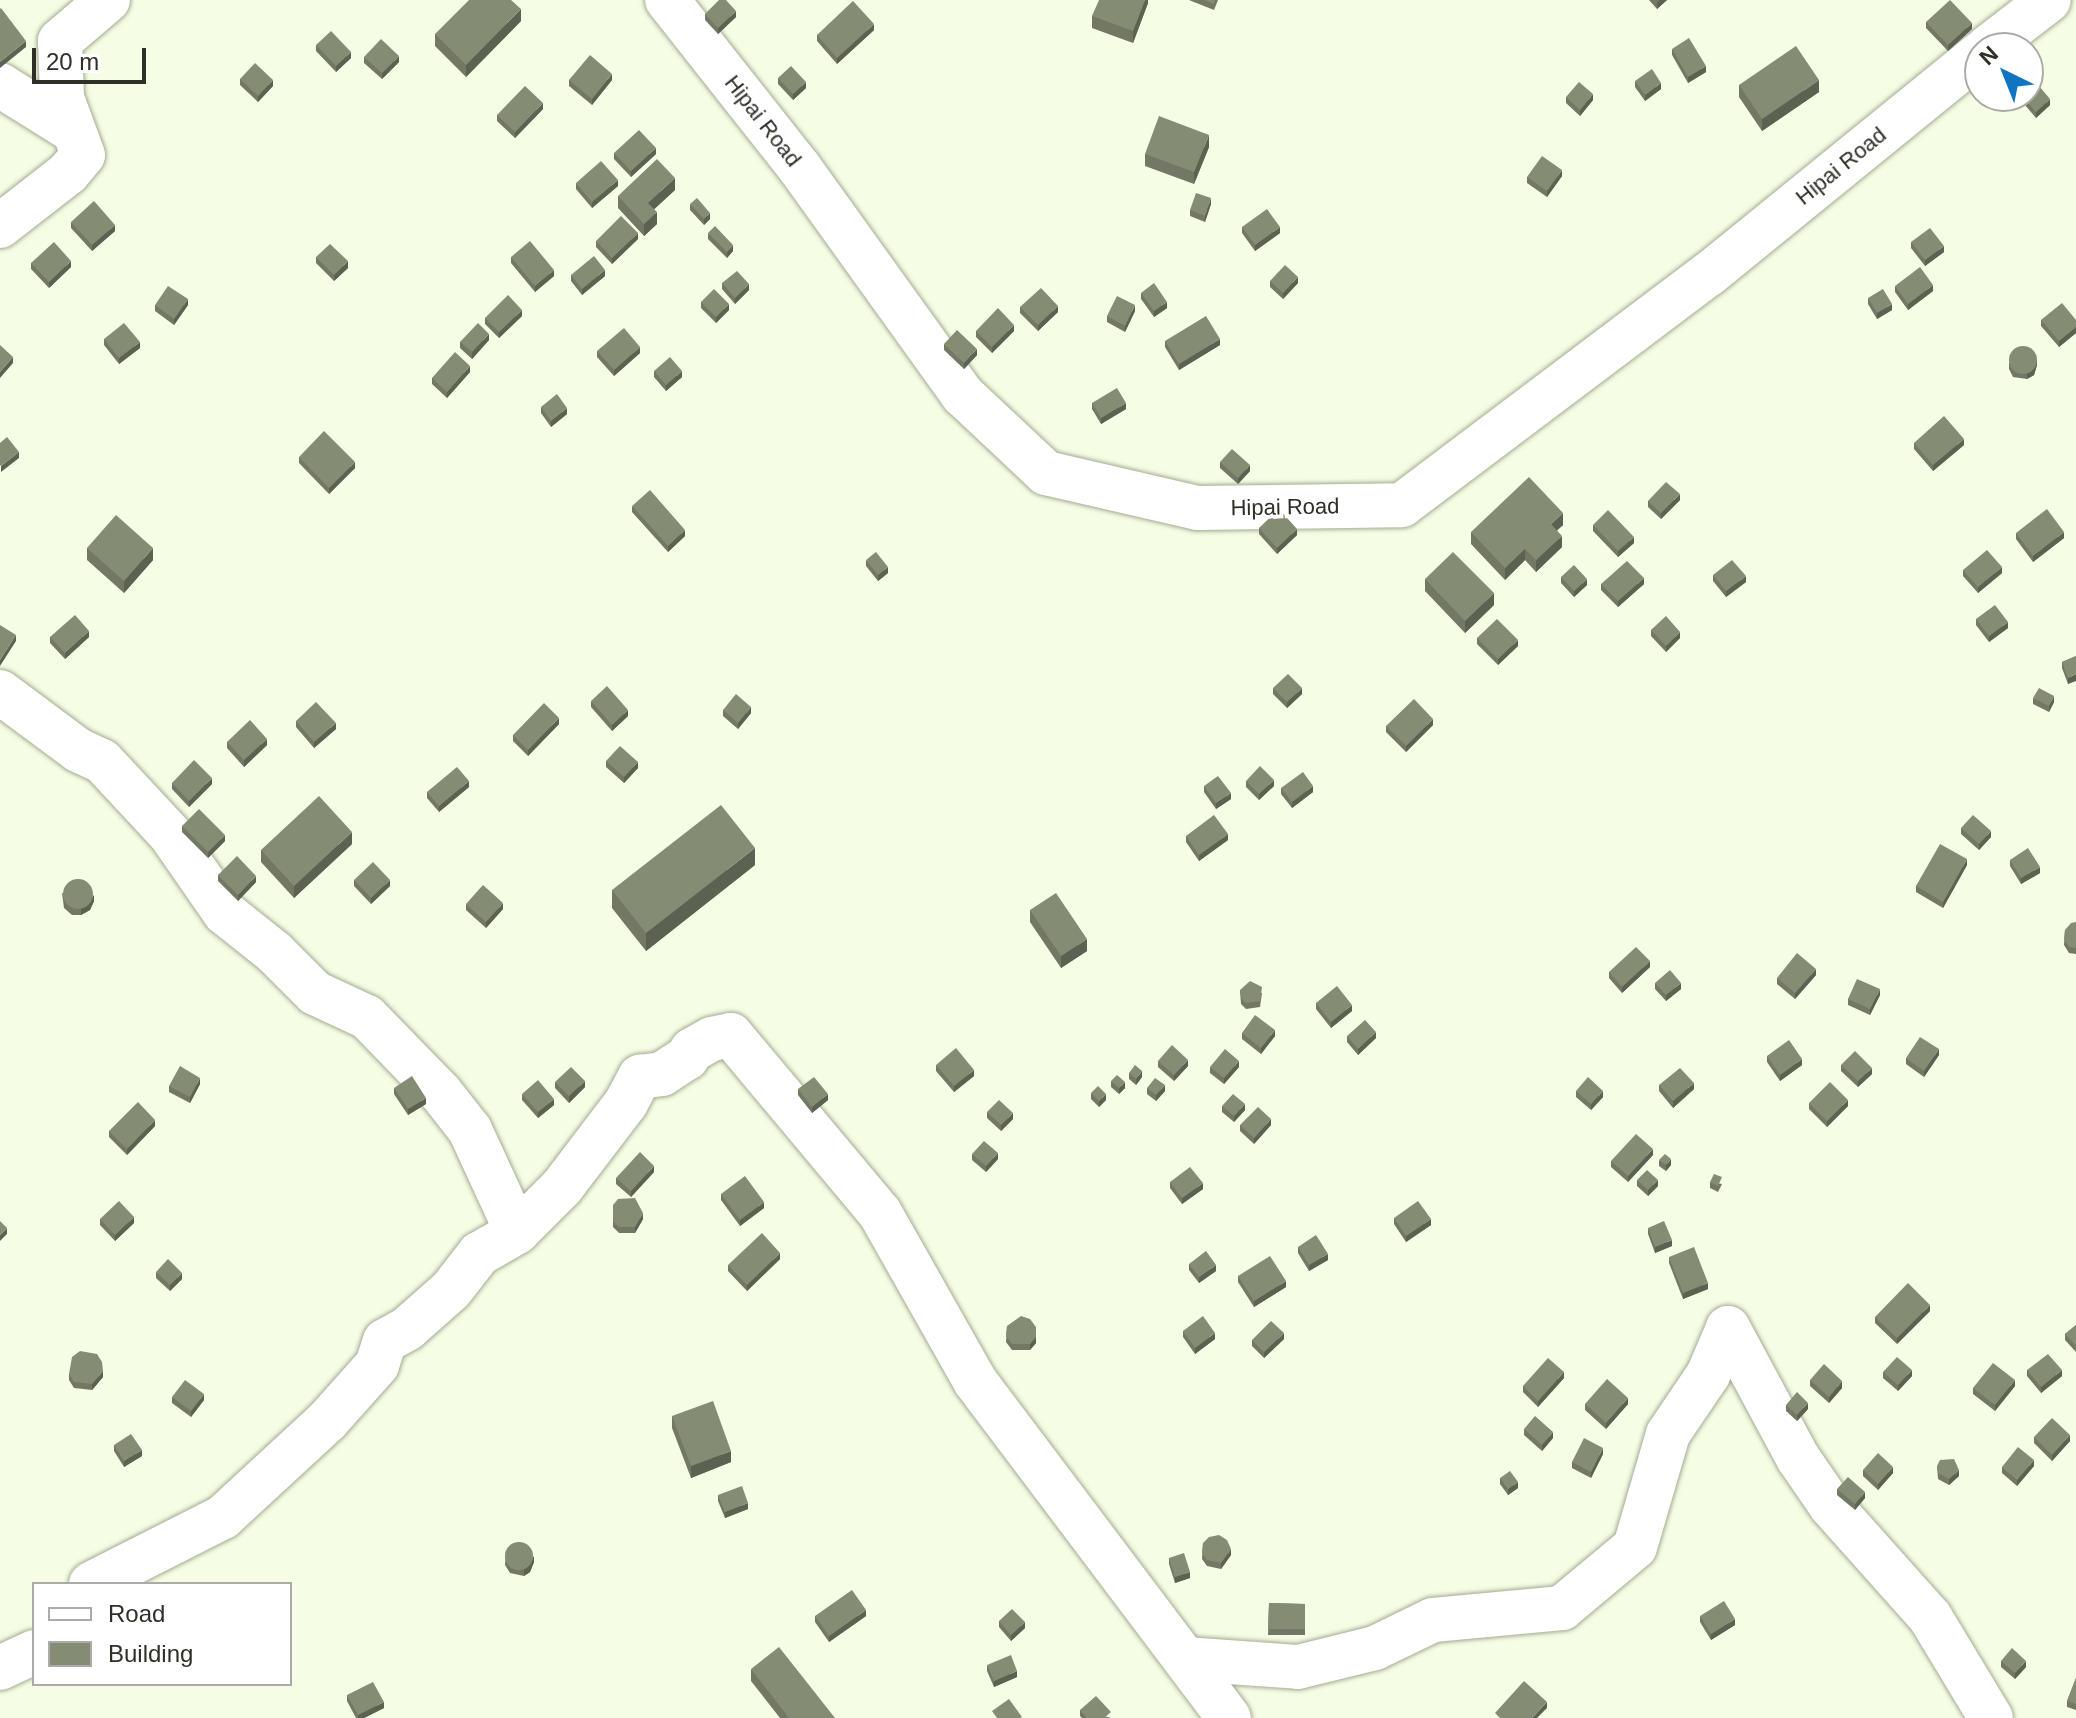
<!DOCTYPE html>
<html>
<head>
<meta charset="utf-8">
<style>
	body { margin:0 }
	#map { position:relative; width:2076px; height:1718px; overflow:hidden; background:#f5fee4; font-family:Arial,sans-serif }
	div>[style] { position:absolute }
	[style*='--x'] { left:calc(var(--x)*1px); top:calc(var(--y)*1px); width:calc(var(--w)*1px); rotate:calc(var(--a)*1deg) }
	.roads { filter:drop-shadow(0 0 2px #a3ab92) drop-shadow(0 0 2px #a3ab92) }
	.minor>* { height:44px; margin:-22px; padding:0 22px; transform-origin:22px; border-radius:22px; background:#fff }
	.wall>* { inset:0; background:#727864 }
	.shaded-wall>* { inset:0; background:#5c6251 }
	.building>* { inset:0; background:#848c74 }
	.round { border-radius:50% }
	span { translate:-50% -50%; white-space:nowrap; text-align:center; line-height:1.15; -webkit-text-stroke:8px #fff; paint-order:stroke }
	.street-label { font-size:22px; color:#2c3026 }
	.legend { position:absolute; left:32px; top:1582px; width:260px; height:104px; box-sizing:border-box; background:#fff; border:2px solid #abaca8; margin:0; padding:10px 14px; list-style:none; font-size:24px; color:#2c3026 }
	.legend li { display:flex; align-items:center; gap:16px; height:40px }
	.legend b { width:40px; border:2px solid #abaca8 }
	.north { position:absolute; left:1964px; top:32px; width:80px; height:80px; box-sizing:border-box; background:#fff; border:2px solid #abaca8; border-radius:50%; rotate:317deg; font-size:22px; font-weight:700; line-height:32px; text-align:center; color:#2c3026 }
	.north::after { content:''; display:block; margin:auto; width:28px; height:36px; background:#1075c0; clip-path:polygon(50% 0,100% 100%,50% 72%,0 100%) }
	.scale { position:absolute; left:32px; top:48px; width:114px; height:36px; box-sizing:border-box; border:4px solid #2c3026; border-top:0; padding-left:10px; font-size:24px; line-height:28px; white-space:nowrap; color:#2c3026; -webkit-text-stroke:6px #fff; paint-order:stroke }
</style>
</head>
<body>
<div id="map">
	<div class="roads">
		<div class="minor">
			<i style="--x:667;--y:0;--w:213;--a:51.7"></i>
			<i style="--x:799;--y:167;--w:281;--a:54.3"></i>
			<i style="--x:963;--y:395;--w:114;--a:43.2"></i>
			<i style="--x:1046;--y:473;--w:156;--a:13"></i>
			<i style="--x:1198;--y:508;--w:204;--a:-0.8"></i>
			<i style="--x:1402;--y:505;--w:384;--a:-37"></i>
			<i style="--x:1709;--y:274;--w:349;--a:-39.1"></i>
			<i style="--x:1987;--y:48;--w:78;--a:-37.7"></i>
			<i style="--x:0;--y:85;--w:85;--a:32"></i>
			<i style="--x:0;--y:226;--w:86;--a:-37.9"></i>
			<i style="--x:68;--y:173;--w:23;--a:-50"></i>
			<i style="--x:83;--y:155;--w:61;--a:-110.2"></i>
			<i style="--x:62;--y:98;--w:57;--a:-92"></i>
			<i style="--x:60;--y:41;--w:63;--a:-40.5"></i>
			<i style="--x:0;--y:692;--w:97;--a:36.6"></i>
			<i style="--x:78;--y:750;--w:26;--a:25"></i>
			<i style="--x:102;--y:761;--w:100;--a:47"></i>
			<i style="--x:170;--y:834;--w:96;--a:55.2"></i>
			<i style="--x:225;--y:913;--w:63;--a:38.5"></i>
			<i style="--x:274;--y:952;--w:58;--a:45"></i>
			<i style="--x:315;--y:993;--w:57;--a:24.8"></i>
			<i style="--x:367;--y:1017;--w:106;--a:45.8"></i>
			<i style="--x:441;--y:1093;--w:47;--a:51.9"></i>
			<i style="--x:470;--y:1130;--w:112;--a:65.3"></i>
			<i style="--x:91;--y:1584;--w:148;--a:-26.9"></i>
			<i style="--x:223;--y:1517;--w:143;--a:-42.7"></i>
			<i style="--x:328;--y:1420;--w:74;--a:-48.3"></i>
			<i style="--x:377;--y:1365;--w:25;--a:-72"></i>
			<i style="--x:385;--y:1341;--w:26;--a:-29"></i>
			<i style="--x:408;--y:1328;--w:57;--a:-41.5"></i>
			<i style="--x:451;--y:1290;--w:46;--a:-52.1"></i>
			<i style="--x:479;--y:1254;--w:44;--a:-30.1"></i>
			<i style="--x:517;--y:1232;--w:64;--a:-45"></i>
			<i style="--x:562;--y:1187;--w:106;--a:-52.7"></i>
			<i style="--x:626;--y:1103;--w:30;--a:-62"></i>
			<i style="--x:640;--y:1077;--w:22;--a:-8"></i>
			<i style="--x:662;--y:1074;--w:30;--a:-33"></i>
			<i style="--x:687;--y:1058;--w:9;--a:-58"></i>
			<i style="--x:692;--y:1050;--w:23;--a:-29"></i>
			<i style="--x:712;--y:1039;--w:19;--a:-12"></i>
			<i style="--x:731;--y:1035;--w:232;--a:50.1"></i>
			<i style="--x:880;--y:1213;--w:193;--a:60.5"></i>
			<i style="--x:975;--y:1381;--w:422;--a:53"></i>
			<i style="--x:1185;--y:1659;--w:113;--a:4"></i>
			<i style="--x:1298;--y:1667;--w:79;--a:-13.9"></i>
			<i style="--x:1375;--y:1648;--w:64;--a:-25.8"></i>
			<i style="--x:1433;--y:1620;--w:130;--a:-5.3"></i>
			<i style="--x:1562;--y:1608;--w:95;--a:-39.9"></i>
			<i style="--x:1635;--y:1547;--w:118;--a:-73.7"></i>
			<i style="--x:1668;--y:1434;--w:71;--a:-55.9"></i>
			<i style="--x:1708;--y:1375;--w:51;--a:-66.9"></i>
			<i style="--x:1728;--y:1328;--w:148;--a:61.7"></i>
			<i style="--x:1798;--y:1458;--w:58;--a:55.5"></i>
			<i style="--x:1831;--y:1506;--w:149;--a:48.3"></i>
			<i style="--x:1930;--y:1617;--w:118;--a:58.9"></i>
			<i style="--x:0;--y:1668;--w:38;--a:-25"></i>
		</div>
	</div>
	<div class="wall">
		<i style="clip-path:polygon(1148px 0,1148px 3px,1133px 43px,1092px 28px,1092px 16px)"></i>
		<i style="clip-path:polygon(1189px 0,1218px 0,1214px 10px)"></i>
		<i style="clip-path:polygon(1649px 0,1667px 0,1657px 9px)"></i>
		<i style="clip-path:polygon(705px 14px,736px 17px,718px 34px,705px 20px)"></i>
		<i style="clip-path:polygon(521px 21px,466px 77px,435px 46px,435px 34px)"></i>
		<i style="clip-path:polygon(1926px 22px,1972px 29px,1948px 51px,1926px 28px)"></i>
		<i style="clip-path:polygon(874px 30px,837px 64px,817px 41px,817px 35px)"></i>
		<i style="clip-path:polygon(316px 45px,351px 58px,336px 72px,316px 51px)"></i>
		<i style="clip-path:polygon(1672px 49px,1706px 72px,1688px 83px,1672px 55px)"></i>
		<i style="clip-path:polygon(364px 57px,399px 62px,382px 79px,364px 63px)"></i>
		<i style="clip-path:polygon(778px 78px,806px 88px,793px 100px,778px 84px)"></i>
		<i style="clip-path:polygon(240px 79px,273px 86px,258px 102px,240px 85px)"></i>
		<i style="clip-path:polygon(569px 80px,612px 80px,592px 105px,569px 86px)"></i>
		<i style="clip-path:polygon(1635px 81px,1661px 89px,1645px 101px,1635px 87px)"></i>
		<i style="clip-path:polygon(1739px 85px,1819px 92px,1762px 131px,1739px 97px)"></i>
		<i style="clip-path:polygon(2019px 96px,2028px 96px,2050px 105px,2036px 118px,2019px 98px)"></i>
		<i style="clip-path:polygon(1566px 97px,1593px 100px,1580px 116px,1566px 103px)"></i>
		<i style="clip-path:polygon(543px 109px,515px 138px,497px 121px,497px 115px)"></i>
		<i style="clip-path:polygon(1209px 147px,1194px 184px,1145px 166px,1145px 154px)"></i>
		<i style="clip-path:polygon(614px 153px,656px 154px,631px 177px,614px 159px)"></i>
		<i style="clip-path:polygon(1562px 176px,1547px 197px,1527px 183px,1527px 177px)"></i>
		<i style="clip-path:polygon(576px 183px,618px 186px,592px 208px,576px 189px)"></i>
		<i style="clip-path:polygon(675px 190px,654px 209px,657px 224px,644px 236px,618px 208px,618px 196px)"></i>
		<i style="clip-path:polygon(690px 204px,710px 219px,704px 225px,690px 210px)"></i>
		<i style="clip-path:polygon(1211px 204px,1205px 222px,1190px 216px,1190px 210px)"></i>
		<i style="clip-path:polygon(71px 222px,115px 231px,92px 251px,71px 228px)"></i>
		<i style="clip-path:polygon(1242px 227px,1280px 233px,1255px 251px,1242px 233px)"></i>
		<i style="clip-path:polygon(708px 233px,733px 251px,727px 258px,708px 239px)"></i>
		<i style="clip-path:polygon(638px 239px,612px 264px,596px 247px,596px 241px)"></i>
		<i style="clip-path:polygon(1911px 242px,1944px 252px,1925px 266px,1911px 248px)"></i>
		<i style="clip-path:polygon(316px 257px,348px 268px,334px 281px,316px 263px)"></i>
		<i style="clip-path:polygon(511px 257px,554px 276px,535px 292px,511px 263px)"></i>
		<i style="clip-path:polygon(31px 263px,71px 267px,49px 288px,31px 269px)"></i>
		<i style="clip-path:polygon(571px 275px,605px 276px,582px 295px,571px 281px)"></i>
		<i style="clip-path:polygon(1270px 281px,1298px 283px,1283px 299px,1270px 287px)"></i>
		<i style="clip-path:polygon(722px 283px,749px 290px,735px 304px,722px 289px)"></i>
		<i style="clip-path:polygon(1895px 286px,1933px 291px,1908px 310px,1895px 292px)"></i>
		<i style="clip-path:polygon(1141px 293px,1167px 308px,1154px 317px,1141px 299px)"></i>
		<i style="clip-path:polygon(1868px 298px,1892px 310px,1877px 319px,1868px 304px)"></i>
		<i style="clip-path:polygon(701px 302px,729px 310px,716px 323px,701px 308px)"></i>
		<i style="clip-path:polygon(155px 305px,188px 305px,174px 325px,155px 311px)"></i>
		<i style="clip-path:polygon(1020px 307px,1058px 312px,1038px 331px,1020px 313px)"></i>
		<i style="clip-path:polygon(1135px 311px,1125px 332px,1107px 322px,1107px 316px)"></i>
		<i style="clip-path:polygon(522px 316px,499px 338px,485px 324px,485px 318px)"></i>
		<i style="clip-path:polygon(2041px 320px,2076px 320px,2076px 333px,2059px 347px,2041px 326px)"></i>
		<i style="clip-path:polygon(976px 331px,1014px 331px,992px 353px,976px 337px)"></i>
		<i style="clip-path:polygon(104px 339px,140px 348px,119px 364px,104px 345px)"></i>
		<i style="clip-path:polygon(489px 340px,472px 359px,460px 348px,460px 342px)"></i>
		<i style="clip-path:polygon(1165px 341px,1220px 345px,1179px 370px,1165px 347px)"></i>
		<i style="clip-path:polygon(944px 344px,977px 355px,964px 369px,944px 350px)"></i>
		<i style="clip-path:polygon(597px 351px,640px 353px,614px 376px,597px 357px)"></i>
		<i style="clip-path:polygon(2009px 363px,2037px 365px,2034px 375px,2027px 379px,2013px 377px,2009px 369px)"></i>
		<i style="clip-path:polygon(654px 371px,682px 377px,666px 391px,654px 377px)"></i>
		<i style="clip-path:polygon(470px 372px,447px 398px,432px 384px,432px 378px)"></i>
		<i style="clip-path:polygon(1092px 403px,1126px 409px,1101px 424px,1092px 409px)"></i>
		<i style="clip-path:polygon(541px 407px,567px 414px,551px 427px,541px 413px)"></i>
		<i style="clip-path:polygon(1914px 443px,1964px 445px,1933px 471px,1914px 449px)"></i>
		<i style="clip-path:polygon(299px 457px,355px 468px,329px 494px,299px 463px)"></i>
		<i style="clip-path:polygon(1220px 462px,1250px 471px,1238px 484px,1220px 468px)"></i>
		<i style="clip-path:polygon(1680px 500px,1661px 519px,1648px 507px,1648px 501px)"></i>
		<i style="clip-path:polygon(632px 506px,685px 536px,668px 552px,632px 512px)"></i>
		<i style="clip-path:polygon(1563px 525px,1557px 530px,1562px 547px,1536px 572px,1525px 560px,1505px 580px,1471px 544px,1471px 532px)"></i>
		<i style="clip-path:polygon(1593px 525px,1634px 543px,1618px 557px,1593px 531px)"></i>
		<i style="clip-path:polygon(1259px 528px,1297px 535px,1277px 554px,1259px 534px)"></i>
		<i style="clip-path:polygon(2016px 533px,2064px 538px,2033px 562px,2016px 539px)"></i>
		<i style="clip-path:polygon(87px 548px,153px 560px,124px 593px,87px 560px)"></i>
		<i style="clip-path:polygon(866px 560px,888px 573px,878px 581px,866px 566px)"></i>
		<i style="clip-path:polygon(1963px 570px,2002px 573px,1978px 593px,1963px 576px)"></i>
		<i style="clip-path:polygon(1713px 575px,1746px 582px,1726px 597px,1713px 581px)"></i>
		<i style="clip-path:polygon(1561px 577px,1587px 585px,1574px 597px,1561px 583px)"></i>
		<i style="clip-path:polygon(1425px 579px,1494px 605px,1465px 633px,1425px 591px)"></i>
		<i style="clip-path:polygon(1601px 584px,1644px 584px,1618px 607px,1601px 590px)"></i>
		<i style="clip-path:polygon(1976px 619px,2008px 628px,1989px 642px,1976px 625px)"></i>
		<i style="clip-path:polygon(1651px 630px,1680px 638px,1666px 652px,1651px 636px)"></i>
		<i style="clip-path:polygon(50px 637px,89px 637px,65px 659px,50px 643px)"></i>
		<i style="clip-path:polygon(1477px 638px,1518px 646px,1498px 665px,1477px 644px)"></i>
		<i style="clip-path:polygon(2076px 656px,2068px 684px,2062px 668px,2062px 662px)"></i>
		<i style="clip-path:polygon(1273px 688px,1302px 694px,1287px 708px,1273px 694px)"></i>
		<i style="clip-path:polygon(2033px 698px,2054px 702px,2049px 712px,2033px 704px)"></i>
		<i style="clip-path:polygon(591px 701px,628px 716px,612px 731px,591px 707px)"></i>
		<i style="clip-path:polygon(723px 710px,751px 713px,738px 729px,723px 716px)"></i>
		<i style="clip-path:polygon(296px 721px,336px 729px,314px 748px,296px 727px)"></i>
		<i style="clip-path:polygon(559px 724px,528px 756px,513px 741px,513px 735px)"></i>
		<i style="clip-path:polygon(1433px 725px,1406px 752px,1386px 732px,1386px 726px)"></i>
		<i style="clip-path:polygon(227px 742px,267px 745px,244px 767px,227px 748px)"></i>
		<i style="clip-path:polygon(606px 761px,638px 768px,624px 783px,606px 767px)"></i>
		<i style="clip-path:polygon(1246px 781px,1274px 786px,1259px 800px,1246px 787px)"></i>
		<i style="clip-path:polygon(172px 783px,212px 784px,189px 807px,172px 789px)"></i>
		<i style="clip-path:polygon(1204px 786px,1231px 799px,1216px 809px,1204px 792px)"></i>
		<i style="clip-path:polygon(469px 787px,439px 812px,427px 798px,427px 792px)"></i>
		<i style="clip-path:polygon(1281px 788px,1313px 792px,1292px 808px,1281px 794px)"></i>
		<i style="clip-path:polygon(182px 826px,225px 841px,208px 858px,182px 832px)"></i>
		<i style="clip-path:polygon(1961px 828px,1991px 837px,1979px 850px,1961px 834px)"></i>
		<i style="clip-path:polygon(1186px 836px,1228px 840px,1199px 861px,1186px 842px)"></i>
		<i style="clip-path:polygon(352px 844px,294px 898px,261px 862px,261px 850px)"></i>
		<i style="clip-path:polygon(2010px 860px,2040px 873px,2021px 884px,2010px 866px)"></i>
		<i style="clip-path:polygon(755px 865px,646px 951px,612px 908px,612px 890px)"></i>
		<i style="clip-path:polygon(1967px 865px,1943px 908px,1916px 892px,1916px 886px)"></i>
		<i style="clip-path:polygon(218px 875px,256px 882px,238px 901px,218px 881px)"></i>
		<i style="clip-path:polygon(354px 880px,390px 886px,371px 904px,354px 886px)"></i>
		<i style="clip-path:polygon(62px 893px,94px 901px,90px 910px,81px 915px,72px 915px,64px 908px)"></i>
		<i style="clip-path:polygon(466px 904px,503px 909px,486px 928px,466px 910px)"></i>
		<i style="clip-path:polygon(1030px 910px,1087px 951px,1061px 968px,1030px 922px)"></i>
		<i style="clip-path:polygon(2076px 922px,2076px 954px,2069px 953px,2064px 945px,2065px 930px)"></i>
		<i style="clip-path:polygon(1650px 967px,1622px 993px,1609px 978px,1609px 972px)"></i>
		<i style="clip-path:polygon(1816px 975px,1795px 999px,1777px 984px,1777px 978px)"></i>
		<i style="clip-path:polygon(1655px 983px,1681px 989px,1666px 1001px,1655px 989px)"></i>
		<i style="clip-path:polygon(1240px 990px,1262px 993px,1260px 1007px,1246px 1009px,1241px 1004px)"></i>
		<i style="clip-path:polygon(1880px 995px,1870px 1015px,1848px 1005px,1848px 999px)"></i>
		<i style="clip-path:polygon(1316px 1003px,1352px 1011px,1331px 1028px,1316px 1009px)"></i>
		<i style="clip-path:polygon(1242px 1033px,1275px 1036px,1261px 1054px,1242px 1039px)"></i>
		<i style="clip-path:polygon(1347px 1036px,1376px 1038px,1358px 1055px,1347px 1042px)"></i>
		<i style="clip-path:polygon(1939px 1055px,1924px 1077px,1906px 1064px,1906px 1058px)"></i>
		<i style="clip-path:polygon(1767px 1056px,1802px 1065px,1780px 1081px,1767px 1062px)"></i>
		<i style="clip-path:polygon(1158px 1061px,1188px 1066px,1174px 1081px,1158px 1067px)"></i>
		<i style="clip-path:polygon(936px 1065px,974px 1076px,954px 1092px,936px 1071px)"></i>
		<i style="clip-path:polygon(1841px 1065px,1872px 1074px,1858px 1087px,1841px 1071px)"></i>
		<i style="clip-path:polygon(1210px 1067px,1239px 1067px,1224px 1084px,1210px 1073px)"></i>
		<i style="clip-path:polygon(1129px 1073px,1142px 1077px,1136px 1085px,1129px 1079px)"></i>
		<i style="clip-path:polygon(1111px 1081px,1125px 1088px,1119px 1094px,1111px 1087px)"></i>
		<i style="clip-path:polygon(555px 1082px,585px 1087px,569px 1103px,555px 1088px)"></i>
		<i style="clip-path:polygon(200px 1084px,190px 1103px,169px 1092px,169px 1086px)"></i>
		<i style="clip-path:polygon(1659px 1085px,1694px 1089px,1673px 1108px,1659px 1091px)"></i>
		<i style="clip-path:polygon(394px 1088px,426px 1104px,408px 1115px,394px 1094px)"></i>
		<i style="clip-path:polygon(1147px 1088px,1165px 1091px,1156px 1101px,1147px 1094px)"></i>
		<i style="clip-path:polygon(798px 1089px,828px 1100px,812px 1113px,798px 1095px)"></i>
		<i style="clip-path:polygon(1576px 1091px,1603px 1097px,1591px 1110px,1576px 1097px)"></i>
		<i style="clip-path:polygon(1091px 1093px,1106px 1100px,1099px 1107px,1091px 1099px)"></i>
		<i style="clip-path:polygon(522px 1094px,554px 1105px,538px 1118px,522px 1100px)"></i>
		<i style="clip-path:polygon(1809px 1103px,1848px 1106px,1827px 1127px,1809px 1109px)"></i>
		<i style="clip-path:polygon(1222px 1106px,1245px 1110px,1234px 1122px,1222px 1112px)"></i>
		<i style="clip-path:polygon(987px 1112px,1013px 1119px,1001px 1131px,987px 1118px)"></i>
		<i style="clip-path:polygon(1240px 1125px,1271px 1125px,1254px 1144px,1240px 1131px)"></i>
		<i style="clip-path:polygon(155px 1126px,127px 1155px,109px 1137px,109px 1131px)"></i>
		<i style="clip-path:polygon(972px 1154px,998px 1159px,986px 1172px,972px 1160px)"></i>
		<i style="clip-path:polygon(1653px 1155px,1628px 1182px,1611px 1167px,1611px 1161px)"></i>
		<i style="clip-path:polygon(1659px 1160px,1671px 1165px,1666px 1171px,1659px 1166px)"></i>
		<i style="clip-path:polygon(654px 1172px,631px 1197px,616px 1184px,616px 1178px)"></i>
		<i style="clip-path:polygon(1637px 1180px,1658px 1186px,1648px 1196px,1637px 1186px)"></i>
		<i style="clip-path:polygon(1170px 1182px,1203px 1189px,1182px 1204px,1170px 1188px)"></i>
		<i style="clip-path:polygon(1710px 1182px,1722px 1184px,1718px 1192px,1710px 1188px)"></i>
		<i style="clip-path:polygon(721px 1194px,764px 1208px,740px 1226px,721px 1200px)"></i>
		<i style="clip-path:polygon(613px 1205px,643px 1219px,635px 1233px,619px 1233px,613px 1227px)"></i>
		<i style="clip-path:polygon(1394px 1218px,1431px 1225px,1406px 1242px,1394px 1224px)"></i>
		<i style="clip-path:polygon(100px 1219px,134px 1223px,115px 1241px,100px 1225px)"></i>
		<i style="clip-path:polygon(1648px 1228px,1672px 1246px,1655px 1253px,1648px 1234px)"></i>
		<i style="clip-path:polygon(1298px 1247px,1328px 1260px,1309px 1271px,1298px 1253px)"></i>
		<i style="clip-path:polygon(1669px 1257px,1708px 1289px,1683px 1299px,1669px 1263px)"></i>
		<i style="clip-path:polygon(780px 1259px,747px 1291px,728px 1271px,728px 1265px)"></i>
		<i style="clip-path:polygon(1189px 1264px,1216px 1271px,1199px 1283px,1189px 1270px)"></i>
		<i style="clip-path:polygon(156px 1272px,182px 1279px,170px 1291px,156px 1278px)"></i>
		<i style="clip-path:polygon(1238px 1276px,1286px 1287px,1254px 1307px,1238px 1282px)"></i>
		<i style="clip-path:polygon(1930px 1311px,1897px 1344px,1875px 1323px,1875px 1317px)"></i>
		<i style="clip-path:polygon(2076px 1325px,2076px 1352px,2065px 1340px,2065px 1334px)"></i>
		<i style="clip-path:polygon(1007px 1326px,1036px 1327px,1036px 1343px,1030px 1350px,1012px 1350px,1006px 1342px)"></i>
		<i style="clip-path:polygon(1183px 1331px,1215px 1339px,1195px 1354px,1183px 1337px)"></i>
		<i style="clip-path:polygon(1284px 1339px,1264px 1358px,1252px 1346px,1252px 1340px)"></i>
		<i style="clip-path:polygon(2027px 1370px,2062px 1376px,2041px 1393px,2027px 1376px)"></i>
		<i style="clip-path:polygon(1883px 1372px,1912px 1376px,1898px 1391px,1883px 1378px)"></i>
		<i style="clip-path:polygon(69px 1374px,103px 1377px,92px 1390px,74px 1388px,69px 1380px)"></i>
		<i style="clip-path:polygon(1564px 1378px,1538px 1407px,1523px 1392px,1523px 1386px)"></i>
		<i style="clip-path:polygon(1810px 1380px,1842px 1388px,1829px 1403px,1810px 1386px)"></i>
		<i style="clip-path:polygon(2015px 1386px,1995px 1411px,1973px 1394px,1973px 1388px)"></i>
		<i style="clip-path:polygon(172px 1397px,204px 1400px,191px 1417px,172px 1403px)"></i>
		<i style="clip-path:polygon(1585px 1404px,1628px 1404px,1606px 1429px,1585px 1410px)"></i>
		<i style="clip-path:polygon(1786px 1405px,1808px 1409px,1797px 1421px,1786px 1411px)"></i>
		<i style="clip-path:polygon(672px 1416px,731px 1462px,691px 1478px,672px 1428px)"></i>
		<i style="clip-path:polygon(1524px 1429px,1553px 1438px,1542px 1451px,1524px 1435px)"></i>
		<i style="clip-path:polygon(2034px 1437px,2070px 1441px,2052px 1461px,2034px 1443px)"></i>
		<i style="clip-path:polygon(114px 1445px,142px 1456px,124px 1467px,114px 1451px)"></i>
		<i style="clip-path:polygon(1603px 1454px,1591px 1478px,1572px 1468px,1572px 1462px)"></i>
		<i style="clip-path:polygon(1937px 1466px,1959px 1476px,1949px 1485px,1938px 1479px)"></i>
		<i style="clip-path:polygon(2034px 1466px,2017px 1486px,2002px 1473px,2002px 1467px)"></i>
		<i style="clip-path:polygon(1863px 1470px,1893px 1473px,1878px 1490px,1863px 1476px)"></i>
		<i style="clip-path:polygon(1500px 1478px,1518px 1488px,1508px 1495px,1500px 1484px)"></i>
		<i style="clip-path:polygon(1837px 1489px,1865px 1498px,1855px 1510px,1837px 1495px)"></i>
		<i style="clip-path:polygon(718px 1495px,748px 1509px,725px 1518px,718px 1501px)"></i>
		<i style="clip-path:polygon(1203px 1543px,1231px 1555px,1221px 1569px,1207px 1566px,1202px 1559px)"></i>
		<i style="clip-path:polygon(506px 1551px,534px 1562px,530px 1572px,524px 1576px,510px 1573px,505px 1565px)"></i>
		<i style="clip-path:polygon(1169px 1558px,1190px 1578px,1175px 1583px,1169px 1564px)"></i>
		<i style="clip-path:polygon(1269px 1603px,1305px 1604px,1305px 1635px,1268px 1635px)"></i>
		<i style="clip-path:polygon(815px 1616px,866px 1616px,829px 1642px,815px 1622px)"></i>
		<i style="clip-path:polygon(1700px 1616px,1735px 1625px,1711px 1640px,1700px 1622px)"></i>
		<i style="clip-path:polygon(999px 1621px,1025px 1628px,1011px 1641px,999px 1627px)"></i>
		<i style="clip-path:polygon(2001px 1661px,2026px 1667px,2015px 1679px,2001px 1667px)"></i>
		<i style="clip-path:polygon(987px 1665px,1017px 1677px,994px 1687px,987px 1671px)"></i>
		<i style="clip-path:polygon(751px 1669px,835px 1718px,780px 1718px,751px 1681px)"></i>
		<i style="clip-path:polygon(2076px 1678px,2076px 1710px,2067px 1707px,2067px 1701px)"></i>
		<i style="clip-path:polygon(347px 1695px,384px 1708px,364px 1718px,356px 1718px,347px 1701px)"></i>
		<i style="clip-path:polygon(1080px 1710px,1111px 1718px,1082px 1718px,1080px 1716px)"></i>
	</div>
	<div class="shaded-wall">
		<i style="clip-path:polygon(1145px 0,1148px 0,1148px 3px,1133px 43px,1133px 31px)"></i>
		<i style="clip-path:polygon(1660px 0,1667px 0,1657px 9px,1657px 3px)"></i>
		<i style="clip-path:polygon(521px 9px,521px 21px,466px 77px,466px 65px)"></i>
		<i style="clip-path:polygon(736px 11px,736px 17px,718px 34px,718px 28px)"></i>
		<i style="clip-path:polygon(1972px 23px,1972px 29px,1948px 51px,1948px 45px)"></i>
		<i style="clip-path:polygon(874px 24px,874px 30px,837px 64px,837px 58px)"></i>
		<i style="clip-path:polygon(26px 41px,26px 47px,0 68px,0 62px)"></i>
		<i style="clip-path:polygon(351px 52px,351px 58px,336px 72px,336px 66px)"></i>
		<i style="clip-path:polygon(399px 56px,399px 62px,382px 79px,382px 73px)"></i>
		<i style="clip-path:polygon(1706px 66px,1706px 72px,1688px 83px,1688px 77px)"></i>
		<i style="clip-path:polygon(612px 74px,612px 80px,592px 105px,592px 99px)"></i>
		<i style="clip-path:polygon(273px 80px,273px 86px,258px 102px,258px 96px)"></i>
		<i style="clip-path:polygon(1819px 80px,1819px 92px,1762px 131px,1762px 119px)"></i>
		<i style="clip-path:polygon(806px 82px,806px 88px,793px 100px,793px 94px)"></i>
		<i style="clip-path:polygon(1661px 83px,1661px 89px,1645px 101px,1645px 95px)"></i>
		<i style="clip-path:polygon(1593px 94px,1593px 100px,1580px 116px,1580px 110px)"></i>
		<i style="clip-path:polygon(2050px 99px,2050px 105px,2036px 118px,2036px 112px)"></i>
		<i style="clip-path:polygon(543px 103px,543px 109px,515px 138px,515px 132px)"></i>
		<i style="clip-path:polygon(1209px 135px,1209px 147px,1194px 184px,1194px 172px)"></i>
		<i style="clip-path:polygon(656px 148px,656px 154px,631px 177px,631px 171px)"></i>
		<i style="clip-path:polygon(1562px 170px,1562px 176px,1547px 197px,1547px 191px)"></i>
		<i style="clip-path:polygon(675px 178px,675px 190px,648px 215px,648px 203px)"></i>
		<i style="clip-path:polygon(618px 180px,618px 186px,592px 208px,592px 202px)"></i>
		<i style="clip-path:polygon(1211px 198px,1211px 204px,1205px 222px,1205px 216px)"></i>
		<i style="clip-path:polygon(657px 212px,657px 224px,644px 236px,644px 224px)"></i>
		<i style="clip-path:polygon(710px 213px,710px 219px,704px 225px,704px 219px)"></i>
		<i style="clip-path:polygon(115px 225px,115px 231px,92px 251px,92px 245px)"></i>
		<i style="clip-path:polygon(1280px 227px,1280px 233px,1255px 251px,1255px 245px)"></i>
		<i style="clip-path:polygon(638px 233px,638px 239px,612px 264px,612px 258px)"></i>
		<i style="clip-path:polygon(733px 245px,733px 251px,727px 258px,727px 252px)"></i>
		<i style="clip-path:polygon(1944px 246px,1944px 252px,1925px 266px,1925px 260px)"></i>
		<i style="clip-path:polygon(71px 261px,71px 267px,49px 288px,49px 282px)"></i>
		<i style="clip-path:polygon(348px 261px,348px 268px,334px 281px,334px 275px)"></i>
		<i style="clip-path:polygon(554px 270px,554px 276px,535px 292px,535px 286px)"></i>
		<i style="clip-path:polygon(605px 270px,605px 276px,582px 295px,582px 289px)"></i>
		<i style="clip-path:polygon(1298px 277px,1298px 283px,1283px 299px,1283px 293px)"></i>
		<i style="clip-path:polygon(749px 284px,749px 290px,735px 304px,735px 298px)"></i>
		<i style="clip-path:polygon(1933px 285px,1933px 291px,1908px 310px,1908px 304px)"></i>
		<i style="clip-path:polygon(188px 299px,188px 305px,174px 325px,174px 319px)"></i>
		<i style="clip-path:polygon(1167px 302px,1167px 308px,1154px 317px,1154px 311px)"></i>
		<i style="clip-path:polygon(729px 304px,729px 310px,716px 323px,716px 317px)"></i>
		<i style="clip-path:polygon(1892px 304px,1892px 310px,1877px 319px,1877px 313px)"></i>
		<i style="clip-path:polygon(1135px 305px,1135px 311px,1125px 332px,1125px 326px)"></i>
		<i style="clip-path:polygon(1058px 306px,1058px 312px,1038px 331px,1038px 325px)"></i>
		<i style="clip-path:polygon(522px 310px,522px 316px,499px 338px,499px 332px)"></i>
		<i style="clip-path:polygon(1014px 325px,1014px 331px,992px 353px,992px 347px)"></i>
		<i style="clip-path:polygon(2076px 327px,2076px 333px,2059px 347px,2059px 341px)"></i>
		<i style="clip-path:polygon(489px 334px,489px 340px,472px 359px,472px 352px)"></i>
		<i style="clip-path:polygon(1220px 339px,1220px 345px,1179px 370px,1179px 364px)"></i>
		<i style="clip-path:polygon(140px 342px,140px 348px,119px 364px,119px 358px)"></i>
		<i style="clip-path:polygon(640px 347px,640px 353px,614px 376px,614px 370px)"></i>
		<i style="clip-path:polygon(977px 349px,977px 355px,964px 369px,964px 363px)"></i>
		<i style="clip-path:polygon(13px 357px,13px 363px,0 378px,0 372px)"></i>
		<i style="clip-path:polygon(2037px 359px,2037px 365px,2034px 375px,2027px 379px,2027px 373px)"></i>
		<i style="clip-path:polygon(470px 366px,470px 372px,447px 398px,447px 392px)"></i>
		<i style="clip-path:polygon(682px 371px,682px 377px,666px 391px,666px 385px)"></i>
		<i style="clip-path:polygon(1126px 403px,1126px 409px,1101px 424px,1101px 418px)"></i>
		<i style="clip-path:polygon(567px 408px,567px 414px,551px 427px,551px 421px)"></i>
		<i style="clip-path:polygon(1964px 439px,1964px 445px,1933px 471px,1933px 465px)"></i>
		<i style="clip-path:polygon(19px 452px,19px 458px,1px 472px,1px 466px)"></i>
		<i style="clip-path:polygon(355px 462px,355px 468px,329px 494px,329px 488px)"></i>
		<i style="clip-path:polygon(1250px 465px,1250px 471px,1238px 484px,1238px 478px)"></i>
		<i style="clip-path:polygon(1680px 494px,1680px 500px,1661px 519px,1661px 513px)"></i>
		<i style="clip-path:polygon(1563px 513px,1563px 525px,1551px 536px,1551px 524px)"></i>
		<i style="clip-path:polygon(1297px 529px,1297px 535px,1277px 554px,1277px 548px)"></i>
		<i style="clip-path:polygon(685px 530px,685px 536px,668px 552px,668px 546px)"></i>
		<i style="clip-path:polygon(2064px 532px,2064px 538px,2033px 562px,2033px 556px)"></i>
		<i style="clip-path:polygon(1562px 536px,1562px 547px,1536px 572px,1536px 560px)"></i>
		<i style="clip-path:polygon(1634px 537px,1634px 543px,1618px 557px,1618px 551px)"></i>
		<i style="clip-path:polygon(153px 548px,153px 560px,124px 593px,124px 581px)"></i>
		<i style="clip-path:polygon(1525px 549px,1525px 560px,1505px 580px,1505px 568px)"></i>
		<i style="clip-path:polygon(888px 567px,888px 573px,878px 581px,878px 575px)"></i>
		<i style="clip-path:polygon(2002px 567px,2002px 573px,1978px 593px,1978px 587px)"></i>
		<i style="clip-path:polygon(1746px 576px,1746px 582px,1726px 597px,1726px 591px)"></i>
		<i style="clip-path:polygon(1644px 578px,1644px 584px,1618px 607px,1618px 601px)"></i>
		<i style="clip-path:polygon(1587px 579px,1587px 585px,1574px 597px,1574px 591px)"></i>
		<i style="clip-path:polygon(1494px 593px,1494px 605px,1465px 633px,1465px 621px)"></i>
		<i style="clip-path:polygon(2008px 622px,2008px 628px,1989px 642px,1989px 636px)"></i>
		<i style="clip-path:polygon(89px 631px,89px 637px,65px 659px,65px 653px)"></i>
		<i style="clip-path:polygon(1680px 632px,1680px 638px,1666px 652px,1666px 646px)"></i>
		<i style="clip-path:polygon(16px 635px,16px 641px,0 666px,0 660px)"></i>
		<i style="clip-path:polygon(1518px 640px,1518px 646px,1498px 665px,1498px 659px)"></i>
		<i style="clip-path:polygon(2076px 674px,2076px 681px,2068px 684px,2068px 678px)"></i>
		<i style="clip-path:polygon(1302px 688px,1302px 694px,1287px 708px,1287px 702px)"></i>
		<i style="clip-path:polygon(2054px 696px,2054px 702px,2049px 712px,2049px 706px)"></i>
		<i style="clip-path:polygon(751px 707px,751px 713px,738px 729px,738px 723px)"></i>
		<i style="clip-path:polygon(628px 710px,628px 716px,612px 731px,612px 725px)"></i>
		<i style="clip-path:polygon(559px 718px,559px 724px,528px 756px,528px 750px)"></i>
		<i style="clip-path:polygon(1433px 719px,1433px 725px,1406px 752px,1406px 746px)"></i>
		<i style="clip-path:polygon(336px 723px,336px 729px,314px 748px,314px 742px)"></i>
		<i style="clip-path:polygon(267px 739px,267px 745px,244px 767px,244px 760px)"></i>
		<i style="clip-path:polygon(638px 762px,638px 768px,624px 783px,624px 777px)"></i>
		<i style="clip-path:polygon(212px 778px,212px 784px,189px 807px,189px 801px)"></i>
		<i style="clip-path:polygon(1274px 780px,1274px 786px,1259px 800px,1259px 794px)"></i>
		<i style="clip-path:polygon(469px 781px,469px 787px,439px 812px,439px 806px)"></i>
		<i style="clip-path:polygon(1313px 786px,1313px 792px,1292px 808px,1292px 802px)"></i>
		<i style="clip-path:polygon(1231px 793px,1231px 799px,1216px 809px,1216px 803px)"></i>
		<i style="clip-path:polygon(1991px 831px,1991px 837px,1979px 850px,1979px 844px)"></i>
		<i style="clip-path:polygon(352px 832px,352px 844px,294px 898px,294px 886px)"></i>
		<i style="clip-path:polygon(1228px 834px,1228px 840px,1199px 861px,1199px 855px)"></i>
		<i style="clip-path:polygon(225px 835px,225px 841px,208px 858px,208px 852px)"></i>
		<i style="clip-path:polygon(755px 848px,755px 865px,646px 951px,646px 933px)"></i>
		<i style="clip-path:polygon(1967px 859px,1967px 865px,1943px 908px,1943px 902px)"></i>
		<i style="clip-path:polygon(2040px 867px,2040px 873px,2021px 884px,2021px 878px)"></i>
		<i style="clip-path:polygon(256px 876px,256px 882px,238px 901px,238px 895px)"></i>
		<i style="clip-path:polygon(390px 880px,390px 886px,371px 904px,371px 898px)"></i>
		<i style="clip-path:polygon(94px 895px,94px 901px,90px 910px,81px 915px,81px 909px)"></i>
		<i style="clip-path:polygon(503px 903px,503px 909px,486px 928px,486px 922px)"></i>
		<i style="clip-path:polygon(1087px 939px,1087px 951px,1061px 968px,1061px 956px)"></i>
		<i style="clip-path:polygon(1650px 961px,1650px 967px,1622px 993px,1622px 987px)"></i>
		<i style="clip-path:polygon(1816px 969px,1816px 975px,1795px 999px,1795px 993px)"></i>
		<i style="clip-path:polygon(1681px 983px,1681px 989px,1666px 1001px,1666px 995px)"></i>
		<i style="clip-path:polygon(1880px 989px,1880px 995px,1870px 1015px,1870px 1009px)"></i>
		<i style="clip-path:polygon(1352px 1005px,1352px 1011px,1331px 1028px,1331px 1022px)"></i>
		<i style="clip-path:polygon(1275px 1030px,1275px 1036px,1261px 1054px,1261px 1048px)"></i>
		<i style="clip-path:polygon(1376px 1032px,1376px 1038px,1358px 1055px,1358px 1049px)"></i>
		<i style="clip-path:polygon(1939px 1049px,1939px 1055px,1924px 1077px,1924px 1071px)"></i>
		<i style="clip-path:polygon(1802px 1059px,1802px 1065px,1780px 1081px,1780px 1075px)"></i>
		<i style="clip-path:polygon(1188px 1060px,1188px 1066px,1174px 1081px,1174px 1075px)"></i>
		<i style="clip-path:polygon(1239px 1061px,1239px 1067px,1224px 1084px,1224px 1078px)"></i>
		<i style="clip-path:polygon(1872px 1068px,1872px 1074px,1858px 1087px,1858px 1081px)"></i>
		<i style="clip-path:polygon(974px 1070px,974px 1076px,954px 1092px,954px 1086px)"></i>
		<i style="clip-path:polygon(1142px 1071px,1142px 1077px,1136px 1085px,1136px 1079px)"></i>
		<i style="clip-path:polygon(200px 1078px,200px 1084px,190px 1103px,190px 1097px)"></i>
		<i style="clip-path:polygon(585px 1081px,585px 1087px,569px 1103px,569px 1096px)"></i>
		<i style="clip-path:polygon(1125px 1082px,1125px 1088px,1119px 1094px,1119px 1088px)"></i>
		<i style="clip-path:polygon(1694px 1083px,1694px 1089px,1673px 1108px,1673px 1101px)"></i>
		<i style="clip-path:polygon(1165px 1085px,1165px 1091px,1156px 1101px,1156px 1095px)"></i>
		<i style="clip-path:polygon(1603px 1091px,1603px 1097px,1591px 1110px,1591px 1104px)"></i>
		<i style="clip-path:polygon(828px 1094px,828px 1100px,812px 1113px,812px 1107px)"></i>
		<i style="clip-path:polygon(1106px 1094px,1106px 1100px,1099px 1107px,1099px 1101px)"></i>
		<i style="clip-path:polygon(426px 1098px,426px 1104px,408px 1115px,408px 1109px)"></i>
		<i style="clip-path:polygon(554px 1099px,554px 1105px,538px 1118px,538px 1112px)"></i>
		<i style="clip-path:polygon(1848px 1100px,1848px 1106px,1827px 1127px,1827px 1121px)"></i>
		<i style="clip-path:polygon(1245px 1104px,1245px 1110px,1234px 1122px,1234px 1116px)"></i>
		<i style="clip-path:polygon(1013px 1113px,1013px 1119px,1001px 1131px,1001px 1125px)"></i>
		<i style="clip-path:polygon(1271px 1119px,1271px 1125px,1254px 1144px,1254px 1138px)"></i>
		<i style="clip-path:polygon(155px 1120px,155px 1126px,127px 1155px,127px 1149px)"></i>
		<i style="clip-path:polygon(1653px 1149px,1653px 1155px,1628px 1182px,1628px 1176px)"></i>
		<i style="clip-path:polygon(998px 1153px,998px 1159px,986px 1172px,986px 1166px)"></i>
		<i style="clip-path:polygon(1671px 1159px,1671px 1165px,1666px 1171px,1666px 1165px)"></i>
		<i style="clip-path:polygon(654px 1166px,654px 1172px,631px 1197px,631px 1191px)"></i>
		<i style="clip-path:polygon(1658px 1180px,1658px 1186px,1648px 1196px,1648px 1190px)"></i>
		<i style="clip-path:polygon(1203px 1183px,1203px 1189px,1182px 1204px,1182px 1198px)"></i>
		<i style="clip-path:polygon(764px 1202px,764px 1208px,740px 1226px,740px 1220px)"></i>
		<i style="clip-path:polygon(643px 1213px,643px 1219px,635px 1233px,635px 1227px)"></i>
		<i style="clip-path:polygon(134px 1217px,134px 1223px,115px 1241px,115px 1235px)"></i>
		<i style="clip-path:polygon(1431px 1219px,1431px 1225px,1406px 1242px,1406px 1236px)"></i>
		<i style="clip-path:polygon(7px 1228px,7px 1234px,0 1241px,0 1235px)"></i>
		<i style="clip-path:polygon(1672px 1240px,1672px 1246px,1655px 1253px,1655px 1247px)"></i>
		<i style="clip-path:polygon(780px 1253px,780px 1259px,747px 1291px,747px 1285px)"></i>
		<i style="clip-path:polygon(1328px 1254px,1328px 1260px,1309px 1271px,1309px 1265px)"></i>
		<i style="clip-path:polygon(1216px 1265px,1216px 1271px,1199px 1283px,1199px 1277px)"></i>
		<i style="clip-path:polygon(182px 1273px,182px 1279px,170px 1291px,170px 1285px)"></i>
		<i style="clip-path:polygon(1286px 1281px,1286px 1287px,1254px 1307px,1254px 1301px)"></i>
		<i style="clip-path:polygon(1708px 1283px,1708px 1289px,1683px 1299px,1683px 1293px)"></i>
		<i style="clip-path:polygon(1930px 1305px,1930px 1311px,1897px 1344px,1897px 1338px)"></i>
		<i style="clip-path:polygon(1215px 1333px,1215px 1339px,1195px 1354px,1195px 1348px)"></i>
		<i style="clip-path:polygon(1284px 1333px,1284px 1339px,1264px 1358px,1264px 1352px)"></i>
		<i style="clip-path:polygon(1036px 1337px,1036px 1343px,1030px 1350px,1030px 1344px)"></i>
		<i style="clip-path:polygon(1912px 1370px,1912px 1376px,1898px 1391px,1898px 1385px)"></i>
		<i style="clip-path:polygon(2062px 1370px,2062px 1376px,2041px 1393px,2041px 1387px)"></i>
		<i style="clip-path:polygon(103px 1371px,103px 1377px,92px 1390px,92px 1384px)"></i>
		<i style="clip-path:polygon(1564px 1372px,1564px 1378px,1538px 1407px,1538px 1401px)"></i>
		<i style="clip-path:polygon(2015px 1380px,2015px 1386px,1995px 1411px,1995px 1405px)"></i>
		<i style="clip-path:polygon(1842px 1381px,1842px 1388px,1829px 1403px,1829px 1397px)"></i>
		<i style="clip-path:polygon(204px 1394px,204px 1400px,191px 1417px,191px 1411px)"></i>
		<i style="clip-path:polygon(1628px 1398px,1628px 1404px,1606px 1429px,1606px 1423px)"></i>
		<i style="clip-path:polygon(1808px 1403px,1808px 1409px,1797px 1421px,1797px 1415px)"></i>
		<i style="clip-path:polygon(1553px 1432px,1553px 1438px,1542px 1451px,1542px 1445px)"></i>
		<i style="clip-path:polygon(2070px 1435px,2070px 1441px,2052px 1461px,2052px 1455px)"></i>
		<i style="clip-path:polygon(1603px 1448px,1603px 1454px,1591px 1478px,1591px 1472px)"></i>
		<i style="clip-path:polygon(142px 1450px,142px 1456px,124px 1467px,124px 1461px)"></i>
		<i style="clip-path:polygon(731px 1451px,731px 1462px,691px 1478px,691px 1466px)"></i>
		<i style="clip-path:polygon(2034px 1460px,2034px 1466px,2017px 1486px,2017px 1480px)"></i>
		<i style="clip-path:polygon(1893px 1467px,1893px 1473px,1878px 1490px,1878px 1484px)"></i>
		<i style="clip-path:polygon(1959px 1470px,1959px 1476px,1949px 1485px,1949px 1479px)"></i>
		<i style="clip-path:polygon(1518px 1482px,1518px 1488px,1508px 1495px,1508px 1489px)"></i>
		<i style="clip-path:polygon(1865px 1492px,1865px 1498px,1855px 1510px,1855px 1504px)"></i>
		<i style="clip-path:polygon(748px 1503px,748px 1509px,725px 1518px,725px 1512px)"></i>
		<i style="clip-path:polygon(1231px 1549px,1231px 1555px,1221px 1569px,1221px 1563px)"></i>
		<i style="clip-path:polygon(534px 1556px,534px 1562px,530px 1572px,524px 1576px,524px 1570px)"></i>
		<i style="clip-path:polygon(1190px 1572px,1190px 1578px,1175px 1583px,1175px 1577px)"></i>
		<i style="clip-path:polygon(866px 1610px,866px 1616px,829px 1642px,829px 1636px)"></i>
		<i style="clip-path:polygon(1735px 1619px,1735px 1625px,1711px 1640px,1711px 1634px)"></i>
		<i style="clip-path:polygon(1025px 1622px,1025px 1628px,1011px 1641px,1011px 1635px)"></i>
		<i style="clip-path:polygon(2026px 1661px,2026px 1667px,2015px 1679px,2015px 1673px)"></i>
		<i style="clip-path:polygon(1017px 1671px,1017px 1677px,994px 1687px,994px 1681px)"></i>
		<i style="clip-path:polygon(384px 1702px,384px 1708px,364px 1718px,358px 1718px,358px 1715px)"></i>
		<i style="clip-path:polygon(1547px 1702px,1547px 1708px,1537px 1718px,1532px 1718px)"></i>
	</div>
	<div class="building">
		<i style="clip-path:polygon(469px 0,511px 0,521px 9px,466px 65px,435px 34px)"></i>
		<i style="clip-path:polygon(719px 0,726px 0,736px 11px,718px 28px,705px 14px)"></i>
		<i style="clip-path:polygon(1099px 0,1145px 0,1133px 31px,1092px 16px)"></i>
		<i style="clip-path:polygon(1204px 0,1215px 0,1214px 4px)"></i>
		<i style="clip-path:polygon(1950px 0,1972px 23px,1948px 45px,1926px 22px)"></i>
		<i style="clip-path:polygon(853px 1px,874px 24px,837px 58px,817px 35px)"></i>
		<i style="clip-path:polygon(1px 8px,26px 41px,0 62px,0 9px)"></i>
		<i style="clip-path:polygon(331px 31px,351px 52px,336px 66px,316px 45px)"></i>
		<i style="clip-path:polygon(1689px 38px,1706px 66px,1688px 77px,1672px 49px)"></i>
		<i style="clip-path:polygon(381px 39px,399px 56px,382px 73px,364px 57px)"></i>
		<i style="clip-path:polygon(1796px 46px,1819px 80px,1762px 119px,1739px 85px)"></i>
		<i style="clip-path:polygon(590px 55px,612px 74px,592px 99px,569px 80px)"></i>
		<i style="clip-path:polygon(255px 63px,273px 80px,258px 96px,240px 79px)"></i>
		<i style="clip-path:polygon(791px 66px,806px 82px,793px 94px,778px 78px)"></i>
		<i style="clip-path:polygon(1652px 69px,1661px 83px,1645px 95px,1635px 81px)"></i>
		<i style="clip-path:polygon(2034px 80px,2050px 99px,2036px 112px,2022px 96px,2028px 96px,2028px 84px)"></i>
		<i style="clip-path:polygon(1579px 82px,1593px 94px,1580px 110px,1566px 97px)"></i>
		<i style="clip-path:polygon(525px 86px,543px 103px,515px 132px,497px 115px)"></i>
		<i style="clip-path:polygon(1159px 116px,1209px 135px,1194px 172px,1145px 154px)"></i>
		<i style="clip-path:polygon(639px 130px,656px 148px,631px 171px,614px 153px)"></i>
		<i style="clip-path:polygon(1542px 156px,1562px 170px,1547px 191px,1527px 177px)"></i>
		<i style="clip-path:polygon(657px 159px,675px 178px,648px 203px,657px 212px,644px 224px,618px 196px)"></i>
		<i style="clip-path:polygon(601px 161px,618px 180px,592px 202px,576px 183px)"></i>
		<i style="clip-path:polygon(1196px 193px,1211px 198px,1205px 216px,1190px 210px)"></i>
		<i style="clip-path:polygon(697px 198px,710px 213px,704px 219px,690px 204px)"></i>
		<i style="clip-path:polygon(94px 201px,115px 225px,92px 245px,71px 222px)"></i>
		<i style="clip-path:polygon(1267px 209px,1280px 227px,1255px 245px,1242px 227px)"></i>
		<i style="clip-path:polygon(621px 216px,638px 233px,612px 258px,596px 241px)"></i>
		<i style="clip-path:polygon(715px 226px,733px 245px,727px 252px,708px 233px)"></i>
		<i style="clip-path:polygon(1930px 228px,1944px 246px,1925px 260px,1911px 242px)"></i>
		<i style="clip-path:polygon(530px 241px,554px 270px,535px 286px,511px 257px)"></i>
		<i style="clip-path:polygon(54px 242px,71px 261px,49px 282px,31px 263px)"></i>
		<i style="clip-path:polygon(330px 244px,348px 261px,334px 275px,316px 257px)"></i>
		<i style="clip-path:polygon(594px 256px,605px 270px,582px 289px,571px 275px)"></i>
		<i style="clip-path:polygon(1285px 265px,1298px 277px,1283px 293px,1270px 281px)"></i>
		<i style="clip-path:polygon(1920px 267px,1933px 285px,1908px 304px,1895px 286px)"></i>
		<i style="clip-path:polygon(737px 271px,749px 284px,735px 298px,722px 283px)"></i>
		<i style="clip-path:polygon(1154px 283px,1167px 302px,1154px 311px,1141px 293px)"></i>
		<i style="clip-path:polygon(168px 286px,188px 299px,174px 319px,155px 305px)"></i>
		<i style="clip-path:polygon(1041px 288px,1058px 306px,1038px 325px,1020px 307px)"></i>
		<i style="clip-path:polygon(714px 289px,729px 304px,716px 317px,701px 302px)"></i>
		<i style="clip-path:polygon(1883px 289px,1892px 304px,1877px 313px,1868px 298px)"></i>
		<i style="clip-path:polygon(508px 295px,522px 310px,499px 332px,485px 318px)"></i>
		<i style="clip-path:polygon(1117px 296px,1135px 305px,1125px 326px,1107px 316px)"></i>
		<i style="clip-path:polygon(2062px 303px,2076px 320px,2076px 327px,2059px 341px,2041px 320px)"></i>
		<i style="clip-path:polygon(998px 308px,1014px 325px,992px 347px,976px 331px)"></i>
		<i style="clip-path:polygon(1206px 316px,1220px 339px,1179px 364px,1165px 341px)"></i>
		<i style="clip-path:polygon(124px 323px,140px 342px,119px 358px,104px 339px)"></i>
		<i style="clip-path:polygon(478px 323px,489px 334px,472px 352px,460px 342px)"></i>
		<i style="clip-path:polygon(624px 328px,640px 347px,614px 370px,597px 351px)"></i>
		<i style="clip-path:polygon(957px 330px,977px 349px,964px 363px,944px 344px)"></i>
		<i style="clip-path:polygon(0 345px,13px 357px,0 372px)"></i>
		<i class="round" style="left:2009px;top:346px;width:28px;height:28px"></i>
		<i style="clip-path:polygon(455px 352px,470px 366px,447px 392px,432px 378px)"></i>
		<i style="clip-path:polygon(670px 357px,682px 371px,666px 385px,654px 371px)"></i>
		<i style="clip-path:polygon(1117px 388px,1126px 403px,1101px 418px,1092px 403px)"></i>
		<i style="clip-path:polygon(557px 394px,567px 408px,551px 421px,541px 407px)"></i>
		<i style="clip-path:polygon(1944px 416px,1964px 439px,1933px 465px,1914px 443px)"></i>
		<i style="clip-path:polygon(324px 431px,355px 462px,329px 488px,299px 457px)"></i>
		<i style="clip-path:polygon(7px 437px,19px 452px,1px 466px,0 465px,0 443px)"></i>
		<i style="clip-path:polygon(1232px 449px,1250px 465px,1238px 478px,1220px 462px)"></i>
		<i style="clip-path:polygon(1529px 477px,1563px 513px,1551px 524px,1562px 536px,1536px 560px,1525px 549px,1505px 568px,1471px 532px)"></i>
		<i style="clip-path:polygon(1666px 482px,1680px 494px,1661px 513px,1648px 501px)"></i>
		<i style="clip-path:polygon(650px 490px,685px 530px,668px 546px,632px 506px)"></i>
		<i style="clip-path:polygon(1279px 509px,1297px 529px,1277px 548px,1259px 528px)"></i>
		<i style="clip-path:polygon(2047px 509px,2064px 532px,2033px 556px,2016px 533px)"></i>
		<i style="clip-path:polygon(1608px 510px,1634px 537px,1618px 551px,1593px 525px)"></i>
		<i style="clip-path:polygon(116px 515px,153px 548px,124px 581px,87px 548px)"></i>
		<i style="clip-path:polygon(1987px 550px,2002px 567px,1978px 587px,1963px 570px)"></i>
		<i style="clip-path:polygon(876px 552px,888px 567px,878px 575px,866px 560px)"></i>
		<i style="clip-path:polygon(1453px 552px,1494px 593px,1465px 621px,1425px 579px)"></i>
		<i style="clip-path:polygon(1732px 560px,1746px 576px,1726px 591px,1713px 575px)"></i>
		<i style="clip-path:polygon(1627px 561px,1644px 578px,1618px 601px,1601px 584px)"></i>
		<i style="clip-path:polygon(1574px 565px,1587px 579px,1574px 591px,1561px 577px)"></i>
		<i style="clip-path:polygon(1995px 605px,2008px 622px,1989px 636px,1976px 619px)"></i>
		<i style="clip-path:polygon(75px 615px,89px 631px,65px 653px,50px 637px)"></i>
		<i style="clip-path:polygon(1666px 616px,1680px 632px,1666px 646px,1651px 630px)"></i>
		<i style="clip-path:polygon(1497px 619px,1518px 640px,1498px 659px,1477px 638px)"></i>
		<i style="clip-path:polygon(0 625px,16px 635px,0 660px)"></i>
		<i style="clip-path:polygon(2076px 656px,2076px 674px,2068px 678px,2062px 662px)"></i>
		<i style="clip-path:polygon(1288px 674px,1302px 688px,1287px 702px,1273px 688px)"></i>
		<i style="clip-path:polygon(607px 686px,628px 710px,612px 725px,591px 701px)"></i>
		<i style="clip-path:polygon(2039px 688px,2054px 696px,2049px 706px,2033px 698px)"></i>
		<i style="clip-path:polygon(736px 694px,751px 707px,738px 723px,723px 710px)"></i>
		<i style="clip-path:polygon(1414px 699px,1433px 719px,1406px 746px,1386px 726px)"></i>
		<i style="clip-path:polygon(316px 702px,336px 723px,314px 742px,296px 721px)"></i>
		<i style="clip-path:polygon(544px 703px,559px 718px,528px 750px,513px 735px)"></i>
		<i style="clip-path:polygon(250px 720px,267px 739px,244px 760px,227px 742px)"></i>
		<i style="clip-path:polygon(620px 746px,638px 762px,624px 777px,606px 761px)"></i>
		<i style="clip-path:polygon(194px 760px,212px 778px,189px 801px,172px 783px)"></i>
		<i style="clip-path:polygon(1260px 766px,1274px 780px,1259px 794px,1246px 781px)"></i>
		<i style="clip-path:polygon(457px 767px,469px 781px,439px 806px,427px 792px)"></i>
		<i style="clip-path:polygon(1303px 772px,1313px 786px,1292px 802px,1281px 788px)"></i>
		<i style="clip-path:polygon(1218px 776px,1231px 793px,1216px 803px,1204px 786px)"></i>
		<i style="clip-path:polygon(319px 796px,352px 832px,294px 886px,261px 850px)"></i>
		<i style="clip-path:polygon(721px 805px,755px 848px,646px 933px,612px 890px)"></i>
		<i style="clip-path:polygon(199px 809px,225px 835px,208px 852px,182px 826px)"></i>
		<i style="clip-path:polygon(1214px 815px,1228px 834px,1199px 855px,1186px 836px)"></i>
		<i style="clip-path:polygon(1973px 815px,1991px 831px,1979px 844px,1961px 828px)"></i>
		<i style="clip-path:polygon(1940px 844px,1967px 859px,1943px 902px,1916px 886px)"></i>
		<i style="clip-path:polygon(2028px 848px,2040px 867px,2021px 878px,2010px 860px)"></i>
		<i style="clip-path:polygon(237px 856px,256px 876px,238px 895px,218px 875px)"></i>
		<i style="clip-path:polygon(373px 862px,390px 880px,371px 898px,354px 880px)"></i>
		<i class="round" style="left:63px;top:879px;width:30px;height:30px"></i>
		<i style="clip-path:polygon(483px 885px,503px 903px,486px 922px,466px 904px)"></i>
		<i style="clip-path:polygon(1056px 893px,1087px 939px,1061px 956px,1030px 910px)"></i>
		<i style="clip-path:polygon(2076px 922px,2076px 948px,2069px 947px,2064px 939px,2065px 930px,2071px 923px)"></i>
		<i style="clip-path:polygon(1636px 947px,1650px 961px,1622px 987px,1609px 972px)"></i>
		<i style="clip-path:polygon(1797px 953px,1816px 969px,1795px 993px,1777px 978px)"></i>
		<i style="clip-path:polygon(1670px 970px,1681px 983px,1666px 995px,1655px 983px)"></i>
		<i style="clip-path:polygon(1857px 979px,1880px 989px,1870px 1009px,1848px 999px)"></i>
		<i style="clip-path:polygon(1250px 981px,1262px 987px,1260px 1001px,1246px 1003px,1241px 998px,1240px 990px)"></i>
		<i style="clip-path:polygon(1337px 986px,1352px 1005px,1331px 1022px,1316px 1003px)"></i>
		<i style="clip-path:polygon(1255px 1015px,1275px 1030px,1261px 1048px,1242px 1033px)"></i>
		<i style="clip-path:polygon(1365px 1020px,1376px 1032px,1358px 1049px,1347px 1036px)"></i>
		<i style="clip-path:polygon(1920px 1037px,1939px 1049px,1924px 1071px,1906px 1058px)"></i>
		<i style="clip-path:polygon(1789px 1040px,1802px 1059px,1780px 1075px,1767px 1056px)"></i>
		<i style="clip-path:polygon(1172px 1045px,1188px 1060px,1174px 1075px,1158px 1061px)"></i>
		<i style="clip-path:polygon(956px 1048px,974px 1070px,954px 1086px,936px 1065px)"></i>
		<i style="clip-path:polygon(1225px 1049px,1239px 1061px,1224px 1078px,1210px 1067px)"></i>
		<i style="clip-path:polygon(1855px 1051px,1872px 1068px,1858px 1081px,1841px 1065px)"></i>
		<i style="clip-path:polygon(1135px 1065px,1142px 1071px,1136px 1079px,1129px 1073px)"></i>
		<i style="clip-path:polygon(180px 1066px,200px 1078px,190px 1097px,169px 1086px)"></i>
		<i style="clip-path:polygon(571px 1067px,585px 1081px,569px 1096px,555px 1082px)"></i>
		<i style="clip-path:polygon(1680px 1068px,1694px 1083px,1673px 1101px,1659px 1085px)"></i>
		<i style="clip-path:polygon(1117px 1075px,1125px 1082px,1119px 1088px,1111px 1081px)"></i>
		<i style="clip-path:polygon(412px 1076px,426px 1098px,408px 1109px,394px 1088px)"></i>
		<i style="clip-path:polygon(814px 1077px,828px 1094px,812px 1107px,798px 1089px)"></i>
		<i style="clip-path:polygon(1588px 1077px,1603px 1091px,1591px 1104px,1576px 1091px)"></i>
		<i style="clip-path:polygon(1155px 1078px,1165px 1085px,1156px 1095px,1147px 1088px)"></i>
		<i style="clip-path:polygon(538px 1080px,554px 1099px,538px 1112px,522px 1094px)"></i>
		<i style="clip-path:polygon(1830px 1082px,1848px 1100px,1827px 1121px,1809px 1103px)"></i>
		<i style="clip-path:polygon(1098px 1086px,1106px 1094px,1099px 1101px,1091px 1093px)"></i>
		<i style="clip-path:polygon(1233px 1094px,1245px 1104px,1234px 1116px,1222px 1106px)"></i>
		<i style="clip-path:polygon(999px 1100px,1013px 1113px,1001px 1125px,987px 1112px)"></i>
		<i style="clip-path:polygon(138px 1102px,155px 1120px,127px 1149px,109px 1131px)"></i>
		<i style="clip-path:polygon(1258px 1107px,1271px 1119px,1254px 1138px,1240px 1125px)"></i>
		<i style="clip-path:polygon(1636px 1134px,1653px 1149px,1628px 1176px,1611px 1161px)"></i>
		<i style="clip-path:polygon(984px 1141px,998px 1153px,986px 1166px,972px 1154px)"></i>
		<i style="clip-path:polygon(640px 1152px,654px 1166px,631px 1191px,616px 1178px)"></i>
		<i style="clip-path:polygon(1665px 1154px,1671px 1159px,1666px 1165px,1659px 1160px)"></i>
		<i style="clip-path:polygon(1190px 1167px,1203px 1183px,1182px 1198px,1170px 1182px)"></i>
		<i style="clip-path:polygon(1647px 1170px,1658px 1180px,1648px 1190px,1637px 1180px)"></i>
		<i style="clip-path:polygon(1714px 1174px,1722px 1177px,1718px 1186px,1710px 1182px)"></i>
		<i style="clip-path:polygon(745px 1176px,764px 1202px,740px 1220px,721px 1194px)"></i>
		<i style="clip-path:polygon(635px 1198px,643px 1213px,635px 1227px,619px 1227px,613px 1221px,613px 1205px,618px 1199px)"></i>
		<i style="clip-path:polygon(119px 1201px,134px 1217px,115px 1235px,100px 1219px)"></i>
		<i style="clip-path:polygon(1418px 1201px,1431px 1219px,1406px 1236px,1394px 1218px)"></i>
		<i style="clip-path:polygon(0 1221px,7px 1228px,0 1235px)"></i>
		<i style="clip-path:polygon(1664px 1221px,1672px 1240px,1655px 1247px,1648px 1228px)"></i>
		<i style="clip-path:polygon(762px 1233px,780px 1253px,747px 1285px,728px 1265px)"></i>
		<i style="clip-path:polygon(1316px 1235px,1328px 1254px,1309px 1265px,1298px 1247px)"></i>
		<i style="clip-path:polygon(1694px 1247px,1708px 1283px,1683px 1293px,1669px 1257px)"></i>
		<i style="clip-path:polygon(1206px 1251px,1216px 1265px,1199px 1277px,1189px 1264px)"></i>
		<i style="clip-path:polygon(1270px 1256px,1286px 1281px,1254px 1301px,1238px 1276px)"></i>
		<i style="clip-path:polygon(168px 1259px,182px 1273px,170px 1285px,156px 1272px)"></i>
		<i style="clip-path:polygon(1908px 1283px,1930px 1305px,1897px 1338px,1875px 1317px)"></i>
		<i style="clip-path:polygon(1021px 1316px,1030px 1319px,1036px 1327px,1036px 1337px,1030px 1344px,1012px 1344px,1006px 1336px,1007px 1326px)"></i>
		<i style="clip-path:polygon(1203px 1316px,1215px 1333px,1195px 1348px,1183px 1331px)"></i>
		<i style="clip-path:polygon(1271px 1321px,1284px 1333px,1264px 1352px,1252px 1340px)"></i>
		<i style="clip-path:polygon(2076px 1325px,2076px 1346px,2065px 1334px)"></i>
		<i style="clip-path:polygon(80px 1351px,97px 1354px,102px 1362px,103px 1371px,92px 1384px,74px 1382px,69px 1374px,72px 1357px)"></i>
		<i style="clip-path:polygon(2048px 1354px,2062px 1370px,2041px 1387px,2027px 1370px)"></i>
		<i style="clip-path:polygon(1897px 1357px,1912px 1370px,1898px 1385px,1883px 1372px)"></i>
		<i style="clip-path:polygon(1548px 1358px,1564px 1372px,1538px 1401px,1523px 1386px)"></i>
		<i style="clip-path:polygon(1993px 1363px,2015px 1380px,1995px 1405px,1973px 1388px)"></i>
		<i style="clip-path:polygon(1824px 1364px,1842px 1381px,1829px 1397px,1810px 1380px)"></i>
		<i style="clip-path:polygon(1607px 1379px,1628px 1398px,1606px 1423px,1585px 1404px)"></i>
		<i style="clip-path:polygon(185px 1380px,204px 1394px,191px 1411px,172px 1397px)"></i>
		<i style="clip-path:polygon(1797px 1392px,1808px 1403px,1797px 1415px,1786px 1405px)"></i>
		<i style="clip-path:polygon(713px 1401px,731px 1451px,691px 1466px,672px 1416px)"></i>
		<i style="clip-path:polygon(1535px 1416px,1553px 1432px,1542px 1445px,1524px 1429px)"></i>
		<i style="clip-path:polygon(2052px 1418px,2070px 1435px,2052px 1455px,2034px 1437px)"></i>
		<i style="clip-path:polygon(131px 1434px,142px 1450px,124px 1461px,114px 1445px)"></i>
		<i style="clip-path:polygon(1584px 1438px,1603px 1448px,1591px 1472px,1572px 1462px)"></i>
		<i style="clip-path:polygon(2018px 1447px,2034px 1460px,2017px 1480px,2002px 1467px)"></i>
		<i style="clip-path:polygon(1878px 1453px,1893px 1467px,1878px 1484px,1863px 1470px)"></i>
		<i style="clip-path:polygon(1954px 1459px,1959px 1470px,1949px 1479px,1938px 1473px,1937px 1466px,1940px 1460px)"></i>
		<i style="clip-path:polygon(1510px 1471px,1518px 1482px,1508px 1489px,1500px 1478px)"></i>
		<i style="clip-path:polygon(1848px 1477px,1865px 1492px,1855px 1504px,1837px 1489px)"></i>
		<i style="clip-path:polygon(742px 1486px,748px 1503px,725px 1512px,718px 1495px)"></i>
		<i style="clip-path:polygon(1219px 1535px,1227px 1540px,1231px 1549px,1221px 1563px,1207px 1560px,1202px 1553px,1203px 1543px,1209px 1537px)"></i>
		<i class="round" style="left:505px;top:1542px;width:28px;height:28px"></i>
		<i style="clip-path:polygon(1184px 1553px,1190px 1572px,1175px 1577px,1169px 1558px)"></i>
		<i style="clip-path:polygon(852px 1590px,866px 1610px,829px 1636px,815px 1616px)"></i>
		<i style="clip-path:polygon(1724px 1601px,1735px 1619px,1711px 1634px,1700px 1616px)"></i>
		<i style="clip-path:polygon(1269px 1603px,1305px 1604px,1305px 1629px,1268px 1629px)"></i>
		<i style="clip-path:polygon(1012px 1609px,1025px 1622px,1011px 1635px,999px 1621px)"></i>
		<i style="clip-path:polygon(779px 1647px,835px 1718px,789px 1718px,751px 1669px)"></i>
		<i style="clip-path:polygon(2012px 1648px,2026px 1661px,2015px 1673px,2001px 1661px)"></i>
		<i style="clip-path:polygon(1011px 1655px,1017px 1671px,994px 1681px,987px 1665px)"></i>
		<i style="clip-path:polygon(2076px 1678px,2076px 1704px,2067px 1701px)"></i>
		<i style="clip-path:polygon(1524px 1681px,1547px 1702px,1532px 1718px,1500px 1718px,1495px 1713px)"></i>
		<i style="clip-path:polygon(373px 1682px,384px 1702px,358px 1715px,347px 1695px)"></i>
		<i style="clip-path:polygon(1096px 1696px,1111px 1712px,1104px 1718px,1087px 1718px,1080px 1710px)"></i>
		<i style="clip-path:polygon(1009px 1699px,1022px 1717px,1020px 1718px,997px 1718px,992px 1711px)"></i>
	</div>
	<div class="street-label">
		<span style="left:763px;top:121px;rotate:52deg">Hipai Road</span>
		<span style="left:1841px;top:166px;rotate:-39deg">Hipai Road</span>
		<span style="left:1285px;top:507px;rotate:-1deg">Hipai Road</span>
	</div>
	<ul class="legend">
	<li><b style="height:10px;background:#fff"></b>Road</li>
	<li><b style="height:22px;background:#848c74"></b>Building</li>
	</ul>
	<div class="north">N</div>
	<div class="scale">20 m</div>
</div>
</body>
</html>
